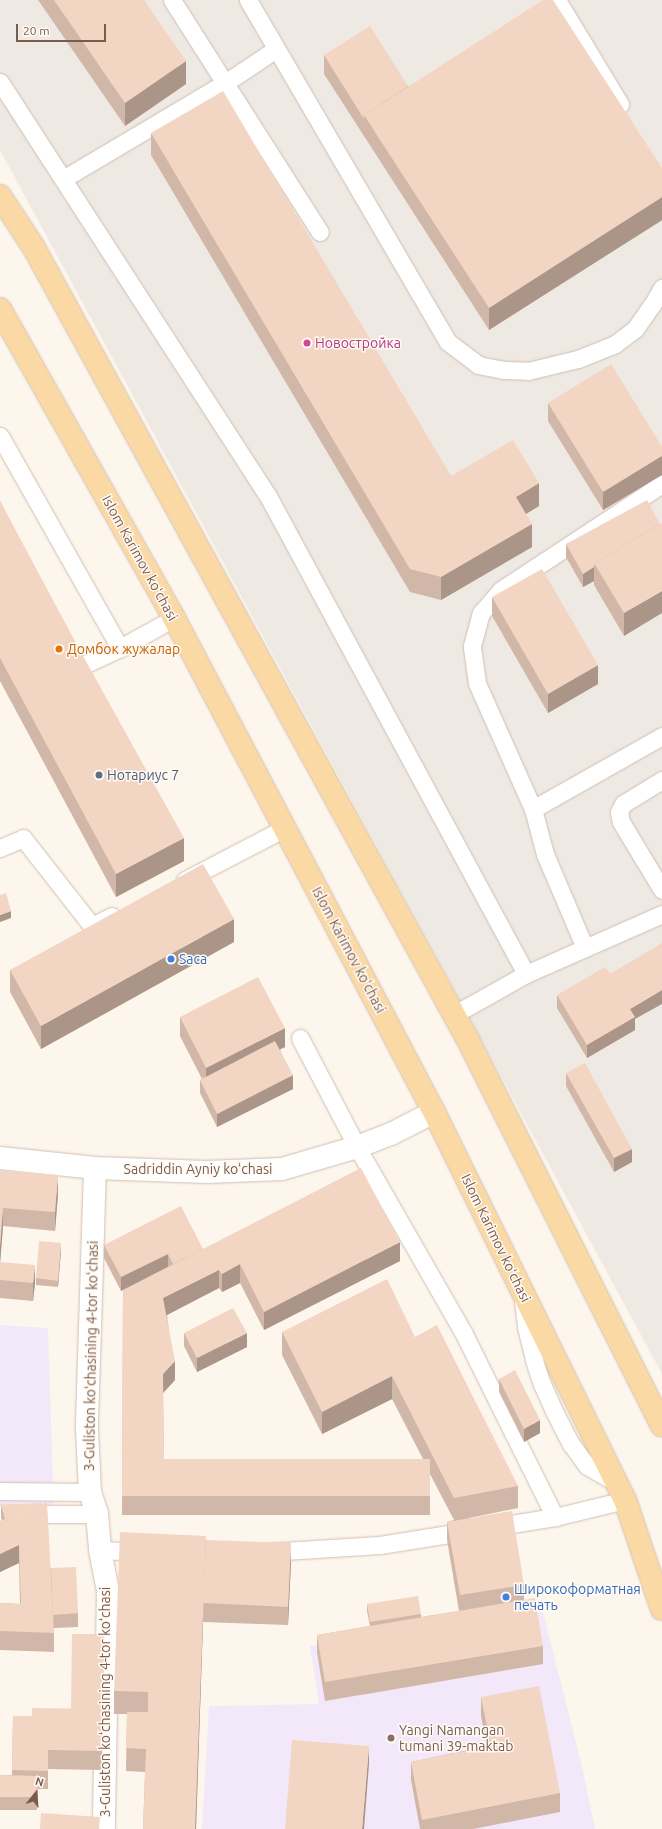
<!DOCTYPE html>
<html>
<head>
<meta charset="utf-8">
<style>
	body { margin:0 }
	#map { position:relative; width:662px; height:1829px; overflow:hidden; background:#fdf6ec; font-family:Ubuntu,sans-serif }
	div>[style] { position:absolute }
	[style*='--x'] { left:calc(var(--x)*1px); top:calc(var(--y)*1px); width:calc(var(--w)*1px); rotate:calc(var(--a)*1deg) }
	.industrial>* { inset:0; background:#efe9e4 }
	.education>* { inset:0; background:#f3e8fa }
	.roads { filter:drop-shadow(0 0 1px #d1beb0) drop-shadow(0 0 1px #d1beb0) }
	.service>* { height:17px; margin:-8.5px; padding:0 8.5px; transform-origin:8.5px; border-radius:8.5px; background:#fff }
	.minor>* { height:22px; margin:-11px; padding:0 11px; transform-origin:11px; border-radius:11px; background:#fff }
	.primary>* { height:22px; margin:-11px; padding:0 11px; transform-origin:11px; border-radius:11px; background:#fbd9a5 }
	.wall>* { inset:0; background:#d1b7a8 }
	.shaded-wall>* { inset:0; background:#aa9588 }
	.building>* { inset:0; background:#f3d5c3 }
	.dots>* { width:11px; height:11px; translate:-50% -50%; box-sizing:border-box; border:2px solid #fffaf3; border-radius:50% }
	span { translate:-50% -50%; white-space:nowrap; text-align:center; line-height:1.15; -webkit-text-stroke:3px #fffaf3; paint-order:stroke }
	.hotel-label { font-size:14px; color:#b23c85 }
	.left { translate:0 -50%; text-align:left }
	.street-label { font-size:14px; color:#7a5c4d }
	.food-label { font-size:14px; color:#c56008 }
	.service-label { font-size:14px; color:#4e5e75 }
	.shop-label { font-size:14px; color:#366cbe }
	.education-label { font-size:14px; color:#785e54 }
	.north { position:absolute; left:16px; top:1773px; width:40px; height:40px; -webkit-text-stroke:3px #fffaf3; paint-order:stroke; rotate:17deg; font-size:11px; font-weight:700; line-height:16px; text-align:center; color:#7a5c4d }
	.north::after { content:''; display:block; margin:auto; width:14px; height:18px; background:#7a5c4d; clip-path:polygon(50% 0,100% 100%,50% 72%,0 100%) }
	.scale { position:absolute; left:16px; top:24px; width:90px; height:18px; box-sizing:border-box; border:2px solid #7a5c4d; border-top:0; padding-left:5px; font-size:12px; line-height:14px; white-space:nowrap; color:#7a5c4d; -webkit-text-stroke:3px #fffaf3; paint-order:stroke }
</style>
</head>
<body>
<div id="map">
	<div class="industrial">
		<i style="clip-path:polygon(0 0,662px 0,662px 1374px,0 150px)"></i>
	</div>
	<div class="education">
		<i style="clip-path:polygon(0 1325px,48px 1328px,54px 1515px,0 1516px)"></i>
		<i style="clip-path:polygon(543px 1612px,583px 1771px,595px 1829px,202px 1829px,209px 1706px,319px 1704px,310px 1646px)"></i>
	</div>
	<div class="roads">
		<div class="service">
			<i style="--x:172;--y:0;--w:275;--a:57.5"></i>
			<i style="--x:248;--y:0;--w:396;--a:59.7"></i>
			<i style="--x:448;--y:342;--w:38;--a:37"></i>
			<i style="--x:478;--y:365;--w:26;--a:11"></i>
			<i style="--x:504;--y:370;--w:24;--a:2"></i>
			<i style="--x:528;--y:371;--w:51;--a:-13.5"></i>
			<i style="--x:578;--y:359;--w:40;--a:-22"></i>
			<i style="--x:615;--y:344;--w:25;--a:-37"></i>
			<i style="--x:635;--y:329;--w:29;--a:-55"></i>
			<i style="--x:652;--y:305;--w:20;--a:-60"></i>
			<i style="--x:557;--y:0;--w:122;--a:58.8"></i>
			<i style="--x:0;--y:82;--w:493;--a:57.1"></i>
			<i style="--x:268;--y:496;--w:543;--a:61.64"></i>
			<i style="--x:63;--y:179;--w:188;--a:-30.7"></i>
			<i style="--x:225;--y:83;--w:61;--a:-33.7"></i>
			<i style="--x:0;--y:436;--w:244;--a:60.5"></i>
			<i style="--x:120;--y:648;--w:62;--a:-29.1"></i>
			<i style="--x:77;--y:668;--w:47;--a:-24.9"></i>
			<i style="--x:662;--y:780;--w:46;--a:148.4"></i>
			<i style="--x:623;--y:804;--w:9;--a:117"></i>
			<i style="--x:619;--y:812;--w:10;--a:79"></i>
			<i style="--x:621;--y:822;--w:79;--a:58.9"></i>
			<i style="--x:533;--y:809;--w:148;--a:-29.5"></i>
			<i style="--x:0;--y:848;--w:25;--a:-23"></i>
			<i style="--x:23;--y:838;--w:112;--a:51.9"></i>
			<i style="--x:92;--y:926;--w:22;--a:-27"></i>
			<i style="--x:185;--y:880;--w:113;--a:-27.5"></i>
			<i style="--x:585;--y:948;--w:102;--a:-113.1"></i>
			<i style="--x:545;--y:854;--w:47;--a:-104.9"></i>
			<i style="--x:533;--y:809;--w:138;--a:-114"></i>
			<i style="--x:477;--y:683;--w:37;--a:-98"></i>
			<i style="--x:472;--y:646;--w:34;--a:-75"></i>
			<i style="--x:481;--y:613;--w:30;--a:-49"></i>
			<i style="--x:501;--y:590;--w:193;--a:-33.4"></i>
			<i style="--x:453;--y:1015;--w:84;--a:-29.3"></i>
			<i style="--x:526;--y:974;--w:149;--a:-23.8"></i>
			<i style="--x:300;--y:1038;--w:123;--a:62.4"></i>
			<i style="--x:357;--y:1147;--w:213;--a:60.2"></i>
			<i style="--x:463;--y:1332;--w:207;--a:63.6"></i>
			<i style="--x:523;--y:1301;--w:26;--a:83"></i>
			<i style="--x:526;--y:1327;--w:34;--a:76"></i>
			<i style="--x:534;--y:1360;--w:25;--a:72"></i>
			<i style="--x:542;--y:1384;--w:32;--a:66"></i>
			<i style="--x:555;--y:1413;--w:35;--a:63"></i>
			<i style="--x:571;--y:1444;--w:27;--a:54"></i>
			<i style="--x:587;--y:1466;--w:34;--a:30"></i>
			<i style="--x:0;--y:1491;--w:90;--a:0.6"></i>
			<i style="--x:0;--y:1514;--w:97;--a:0"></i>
			<i style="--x:100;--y:1550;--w:41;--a:2.8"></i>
			<i style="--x:267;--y:1552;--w:113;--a:-3.5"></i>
			<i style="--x:380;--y:1545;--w:177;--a:-9.1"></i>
			<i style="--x:555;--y:1517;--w:72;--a:-13.7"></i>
		</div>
		<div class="minor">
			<i style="--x:0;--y:1158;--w:96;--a:6"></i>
			<i style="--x:95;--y:1168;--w:112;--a:2"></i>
			<i style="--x:207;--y:1172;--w:75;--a:-2.3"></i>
			<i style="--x:282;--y:1169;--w:78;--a:-16.3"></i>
			<i style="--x:357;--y:1147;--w:36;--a:-21"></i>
			<i style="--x:391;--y:1134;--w:48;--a:-27.1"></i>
			<i style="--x:95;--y:1168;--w:261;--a:91.8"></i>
			<i style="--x:87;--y:1429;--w:63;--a:87.3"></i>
			<i style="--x:90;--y:1492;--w:23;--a:72"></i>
			<i style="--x:97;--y:1514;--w:36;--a:85"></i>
			<i style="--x:100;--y:1550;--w:42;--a:79"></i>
			<i style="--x:108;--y:1591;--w:238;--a:91"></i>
		</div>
		<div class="primary">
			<i style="--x:0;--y:196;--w:62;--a:56.8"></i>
			<i style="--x:34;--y:248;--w:905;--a:61.28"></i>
			<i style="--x:469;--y:1042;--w:429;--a:63.3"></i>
			<i style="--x:0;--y:309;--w:355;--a:60.6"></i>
			<i style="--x:174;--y:618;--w:558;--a:62.24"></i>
			<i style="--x:434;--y:1112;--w:432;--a:63.8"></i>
			<i style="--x:625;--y:1500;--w:115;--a:71.3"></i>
		</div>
	</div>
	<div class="wall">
		<i style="clip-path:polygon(38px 0,144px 0,186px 84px,125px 126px)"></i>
		<i style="clip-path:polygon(324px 55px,408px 86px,662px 168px,662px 220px,489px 330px,324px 74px)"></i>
		<i style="clip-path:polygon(151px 133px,451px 476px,539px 506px,526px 514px,532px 547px,441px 600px,410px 592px,151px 155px)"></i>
		<i style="clip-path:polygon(548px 403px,662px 447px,662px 475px,603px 510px,548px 421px)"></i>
		<i style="clip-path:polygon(0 501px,184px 861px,116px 897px,0 681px)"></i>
		<i style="clip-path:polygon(660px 524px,624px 636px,594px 585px,594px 581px,583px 587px,566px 557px,566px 544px)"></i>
		<i style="clip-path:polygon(492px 597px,598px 684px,548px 713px,492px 616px)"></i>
		<i style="clip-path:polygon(234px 942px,41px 1049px,10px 992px,10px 970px)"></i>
		<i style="clip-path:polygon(557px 995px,635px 1019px,635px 1030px,587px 1058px,557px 1008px)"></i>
		<i style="clip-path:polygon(180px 1017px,285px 1047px,280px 1049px,293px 1089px,217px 1127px,200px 1093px,200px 1080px,202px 1079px,180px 1036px)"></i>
		<i style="clip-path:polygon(566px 1073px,632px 1162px,614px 1172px,566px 1086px)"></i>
		<i style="clip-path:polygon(0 1170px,58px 1194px,55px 1231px,3px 1226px,0 1262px,35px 1283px,33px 1301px,0 1298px)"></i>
		<i style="clip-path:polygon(104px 1245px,203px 1249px,400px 1261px,264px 1330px,240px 1283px,222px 1292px,219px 1288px,167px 1315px,175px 1380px,163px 1393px,164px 1459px,423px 1459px,392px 1399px,322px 1434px,282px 1355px,282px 1332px,415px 1337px,518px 1486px,518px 1508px,469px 1518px,524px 1585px,524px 1600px,543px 1646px,543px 1664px,325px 1701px,317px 1653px,317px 1635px,370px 1626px,367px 1611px,367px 1604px,421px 1614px,421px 1617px,459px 1611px,447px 1540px,447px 1522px,454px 1520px,430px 1474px,430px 1515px,122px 1515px,123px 1290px,168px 1267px,121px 1291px,104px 1258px)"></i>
		<i style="clip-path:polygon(61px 1250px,58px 1287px,36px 1285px,36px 1278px)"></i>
		<i style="clip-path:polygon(184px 1333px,247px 1347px,197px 1372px,184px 1346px)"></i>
		<i style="clip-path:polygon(499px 1379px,540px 1433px,524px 1442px,499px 1392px)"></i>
		<i style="clip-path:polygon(1px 1505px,51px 1568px,78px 1613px,78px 1627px,54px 1628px,54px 1652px,0 1650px,0 1603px,20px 1604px,19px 1563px,0 1572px,0 1521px,2px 1520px,1px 1518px)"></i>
		<i style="clip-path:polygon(206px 1540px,291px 1562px,288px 1625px,203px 1622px,196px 1829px,143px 1829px,145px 1772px,126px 1771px,127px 1714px,114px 1714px,114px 1691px)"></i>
		<i style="clip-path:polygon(104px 1634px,102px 1770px,48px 1769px,48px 1789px,38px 1789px,37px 1810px,0 1810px,0 1775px,12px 1775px,13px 1716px,32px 1716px,71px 1709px)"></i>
		<i style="clip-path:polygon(481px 1697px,560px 1793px,560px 1812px,473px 1829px,420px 1829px,411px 1780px,411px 1762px,487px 1746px,481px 1716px)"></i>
	</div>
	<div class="shaded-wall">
		<i style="clip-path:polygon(186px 61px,186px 84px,125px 126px,125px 103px)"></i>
		<i style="clip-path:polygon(662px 197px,662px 220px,489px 330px,489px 308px)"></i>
		<i style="clip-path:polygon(662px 456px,662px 475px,603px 510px,603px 492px)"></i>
		<i style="clip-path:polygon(539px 483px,539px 506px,516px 520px,516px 497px)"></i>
		<i style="clip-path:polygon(532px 524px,532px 547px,441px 600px,441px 577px)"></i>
		<i style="clip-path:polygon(594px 567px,594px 581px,583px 587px,583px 574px)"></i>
		<i style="clip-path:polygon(662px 591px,662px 613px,624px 636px,624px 613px)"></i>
		<i style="clip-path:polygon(598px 665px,598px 684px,548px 713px,548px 694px)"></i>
		<i style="clip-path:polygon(184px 838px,184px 861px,116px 897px,116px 874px)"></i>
		<i style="clip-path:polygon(11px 911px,11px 918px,0 922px,0 915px)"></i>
		<i style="clip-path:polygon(234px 919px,234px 942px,41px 1049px,41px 1026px)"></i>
		<i style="clip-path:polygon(662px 990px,662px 1004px,635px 1019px,635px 1030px,587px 1058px,587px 1045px,630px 1009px)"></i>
		<i style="clip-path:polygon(285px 1028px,285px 1047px,206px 1086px,206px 1068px)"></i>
		<i style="clip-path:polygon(293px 1075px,293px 1089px,217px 1127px,217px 1114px)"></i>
		<i style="clip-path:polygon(632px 1149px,632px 1162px,614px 1172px,614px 1158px)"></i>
		<i style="clip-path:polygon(58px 1175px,58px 1194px,55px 1231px,55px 1212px)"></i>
		<i style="clip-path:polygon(3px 1208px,3px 1226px,0 1264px,0 1246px)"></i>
		<i style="clip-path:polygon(400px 1242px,400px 1261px,264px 1330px,264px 1312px)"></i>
		<i style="clip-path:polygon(61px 1243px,61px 1250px,58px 1287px,58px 1281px)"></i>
		<i style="clip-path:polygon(168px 1254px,168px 1267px,121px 1291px,121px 1277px)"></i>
		<i style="clip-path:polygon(240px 1264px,240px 1283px,222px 1292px,222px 1274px)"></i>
		<i style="clip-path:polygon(35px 1265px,35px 1283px,33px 1301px,33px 1283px)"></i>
		<i style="clip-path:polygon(219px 1270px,219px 1288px,163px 1317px,163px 1298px)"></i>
		<i style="clip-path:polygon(247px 1333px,247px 1347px,197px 1372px,197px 1358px)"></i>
		<i style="clip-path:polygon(175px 1361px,175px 1380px,163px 1393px,163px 1374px)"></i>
		<i style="clip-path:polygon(392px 1376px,392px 1399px,322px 1434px,322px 1412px)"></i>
		<i style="clip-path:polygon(540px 1420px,540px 1433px,524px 1442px,524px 1429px)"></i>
		<i style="clip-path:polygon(291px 1543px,291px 1562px,288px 1625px,288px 1607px)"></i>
		<i style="clip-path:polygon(19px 1545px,19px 1563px,0 1572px,0 1554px)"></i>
		<i style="clip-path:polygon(203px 1603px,203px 1622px,196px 1829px,195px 1829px)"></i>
		<i style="clip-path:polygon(369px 1746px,369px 1764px,364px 1829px,362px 1829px)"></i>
	</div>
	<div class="building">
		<i style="clip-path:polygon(54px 0,144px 0,186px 61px,125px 103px)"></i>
		<i style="clip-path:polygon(543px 0,553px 0,662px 168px,662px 197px,489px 308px,364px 115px)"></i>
		<i style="clip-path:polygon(370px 26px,408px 86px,364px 115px,364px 119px,324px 55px)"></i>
		<i style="clip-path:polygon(223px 91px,451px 476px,513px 440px,539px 483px,516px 497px,532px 524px,441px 577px,410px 569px,151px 133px)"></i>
		<i style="clip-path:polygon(611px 364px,662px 447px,662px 456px,603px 492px,548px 403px)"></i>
		<i style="clip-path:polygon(647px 500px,660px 524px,594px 563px,594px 567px,583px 574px,566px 544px)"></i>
		<i style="clip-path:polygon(0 501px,77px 645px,184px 838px,116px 874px,0 658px)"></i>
		<i style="clip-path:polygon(662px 523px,662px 591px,624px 613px,594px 563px)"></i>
		<i style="clip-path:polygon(542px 569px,598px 665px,548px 694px,492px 597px)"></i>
		<i style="clip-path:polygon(203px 864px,234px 919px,41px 1026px,10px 970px)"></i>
		<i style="clip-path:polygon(6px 893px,11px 911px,0 915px,0 895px)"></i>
		<i style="clip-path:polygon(662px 943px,662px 990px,630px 1009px,635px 1017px,587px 1045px,557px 995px,605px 967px,610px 974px)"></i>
		<i style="clip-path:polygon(258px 977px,285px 1028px,206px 1068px,180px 1017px)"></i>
		<i style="clip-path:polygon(275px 1041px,293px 1075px,217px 1114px,200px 1080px)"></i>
		<i style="clip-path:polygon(585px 1063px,632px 1149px,614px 1158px,566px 1073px)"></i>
		<i style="clip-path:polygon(361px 1168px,400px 1242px,264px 1312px,240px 1264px,222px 1274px,219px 1270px,163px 1298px,175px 1361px,163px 1374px,164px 1459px,430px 1459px,430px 1496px,122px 1496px,123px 1290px)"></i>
		<i style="clip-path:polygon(0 1170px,58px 1175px,55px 1212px,3px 1208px,0 1246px)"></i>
		<i style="clip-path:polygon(181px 1206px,203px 1249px,173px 1264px,168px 1254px,121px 1277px,104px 1245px)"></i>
		<i style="clip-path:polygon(39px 1241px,61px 1243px,58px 1281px,36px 1278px)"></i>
		<i style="clip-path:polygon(0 1262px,35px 1265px,33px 1283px,0 1280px)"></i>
		<i style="clip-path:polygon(387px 1279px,415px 1337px,437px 1325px,518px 1486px,454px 1498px,392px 1376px,322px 1412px,282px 1332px)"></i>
		<i style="clip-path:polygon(233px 1308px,247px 1333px,197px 1358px,184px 1333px)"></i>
		<i style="clip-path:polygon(515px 1370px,540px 1420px,524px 1429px,499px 1379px)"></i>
		<i style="clip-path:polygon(47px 1502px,54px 1633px,0 1631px,0 1603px,21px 1604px,19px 1545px,0 1554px,0 1524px)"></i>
		<i style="clip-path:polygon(41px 1503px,41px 1505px,0 1524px,0 1521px,5px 1519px,1px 1505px)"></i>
		<i style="clip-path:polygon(512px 1511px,524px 1585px,460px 1595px,447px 1522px)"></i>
		<i style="clip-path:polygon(120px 1532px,206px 1536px,195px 1829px,143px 1829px,146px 1749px,126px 1748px,127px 1712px,148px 1712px,148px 1692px,114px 1691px)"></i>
		<i style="clip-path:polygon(206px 1540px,291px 1543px,288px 1607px,203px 1603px)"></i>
		<i style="clip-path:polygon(76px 1567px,78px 1613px,53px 1615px,51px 1568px)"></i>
		<i style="clip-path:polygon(418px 1596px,421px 1614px,370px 1622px,367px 1604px)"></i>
		<i style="clip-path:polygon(535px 1598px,543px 1646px,325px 1682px,317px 1635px)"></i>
		<i style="clip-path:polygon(72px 1634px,104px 1634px,103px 1715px,103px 1709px,71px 1709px)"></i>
		<i style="clip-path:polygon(539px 1686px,560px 1793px,422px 1820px,411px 1762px,491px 1746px,481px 1697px)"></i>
		<i style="clip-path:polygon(32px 1708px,103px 1709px,102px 1751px,48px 1750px,48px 1771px,12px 1770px,13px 1716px,32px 1716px)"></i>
		<i style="clip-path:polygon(292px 1740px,369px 1746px,362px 1829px,285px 1829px)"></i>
		<i style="clip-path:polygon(0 1775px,38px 1776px,37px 1797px,0 1797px)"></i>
		<i style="clip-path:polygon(41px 1813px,100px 1817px,99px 1829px,40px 1829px)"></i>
	</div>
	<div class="dots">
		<i style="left:307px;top:343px;background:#d1479c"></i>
		<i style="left:59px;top:649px;background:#e8710a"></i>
		<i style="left:99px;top:775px;background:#5c6f8a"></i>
		<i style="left:171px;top:959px;background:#3f7fe0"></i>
		<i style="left:506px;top:1597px;background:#3f7fe0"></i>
		<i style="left:391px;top:1738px;background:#8d6e63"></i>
	</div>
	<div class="hotel-label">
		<span class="left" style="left:315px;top:343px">Новостройка</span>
	</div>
	<div class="street-label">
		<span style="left:140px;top:558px;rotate:61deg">Islom Karimov koʻchasi</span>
		<span style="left:349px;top:950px;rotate:62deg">Islom Karimov koʻchasi</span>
		<span style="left:198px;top:1169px">Sadriddin Ayniy koʻchasi</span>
		<span style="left:496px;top:1238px;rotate:64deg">Islom Karimov koʻchasi</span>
		<span style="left:91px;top:1356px;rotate:-89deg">3-Guliston koʻchasining 4-tor koʻchasi</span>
		<span style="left:105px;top:1702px;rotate:-90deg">3-Guliston koʻchasining 4-tor koʻchasi</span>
	</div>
	<div class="food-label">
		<span class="left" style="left:67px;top:649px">Домбок жужалар</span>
	</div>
	<div class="service-label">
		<span class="left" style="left:107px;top:775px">Нотариус 7</span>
	</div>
	<div class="shop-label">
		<span class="left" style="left:179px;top:959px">Saca</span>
		<span class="left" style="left:514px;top:1597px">Широкоформатная<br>печать</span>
	</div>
	<div class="education-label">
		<span class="left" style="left:399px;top:1738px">Yangi Namangan<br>tumani 39-maktab</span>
	</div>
	<div class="north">N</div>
	<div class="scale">20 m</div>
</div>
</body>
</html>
